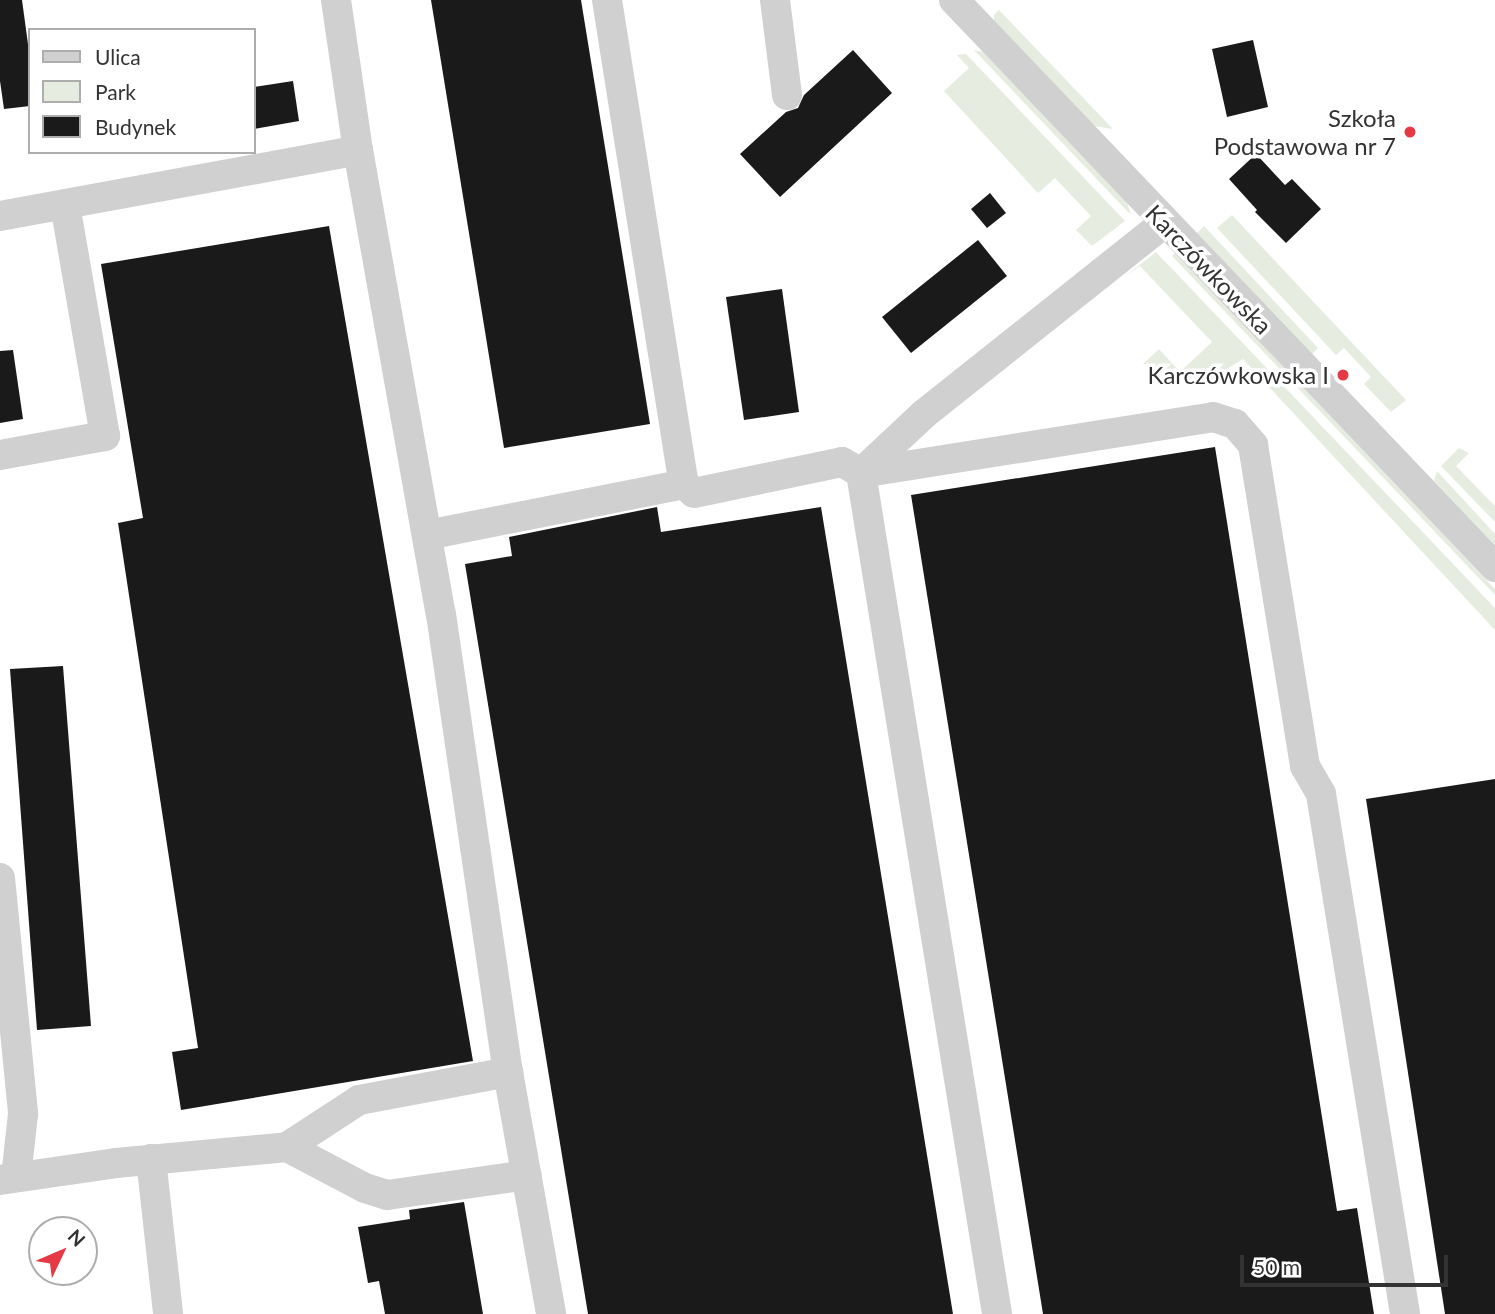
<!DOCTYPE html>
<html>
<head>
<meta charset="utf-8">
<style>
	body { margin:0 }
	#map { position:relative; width:1495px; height:1314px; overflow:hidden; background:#fff; font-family:Lato,sans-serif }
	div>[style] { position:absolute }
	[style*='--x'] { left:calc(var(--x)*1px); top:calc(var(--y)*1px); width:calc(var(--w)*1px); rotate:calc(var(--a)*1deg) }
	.green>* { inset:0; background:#e6ecdf }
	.building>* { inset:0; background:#1a1a1a }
	.minor>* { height:30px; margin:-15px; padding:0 15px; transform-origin:15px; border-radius:15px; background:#d0d0d0 }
	.dots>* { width:19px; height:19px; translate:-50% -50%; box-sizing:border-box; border:4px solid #fff; border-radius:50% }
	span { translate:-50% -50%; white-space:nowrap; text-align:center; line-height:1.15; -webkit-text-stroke:7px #fff; paint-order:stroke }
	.poi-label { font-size:24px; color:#333 }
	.right { translate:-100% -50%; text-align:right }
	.street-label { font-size:24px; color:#333 }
	.legend { position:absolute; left:28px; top:28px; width:228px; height:126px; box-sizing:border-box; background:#fff; border:2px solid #adadad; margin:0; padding:9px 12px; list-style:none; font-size:21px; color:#333 }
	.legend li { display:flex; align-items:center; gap:14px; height:35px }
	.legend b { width:35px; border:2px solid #adadad }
	.north { position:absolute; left:28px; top:1216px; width:70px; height:70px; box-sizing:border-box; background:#fff; border:2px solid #adadad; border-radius:50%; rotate:46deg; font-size:19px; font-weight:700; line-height:28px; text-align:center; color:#333 }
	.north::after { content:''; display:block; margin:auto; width:24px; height:32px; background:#e63946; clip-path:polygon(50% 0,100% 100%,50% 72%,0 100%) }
	.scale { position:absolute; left:1240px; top:1255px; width:208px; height:32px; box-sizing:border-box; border:4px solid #333; border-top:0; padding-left:9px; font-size:21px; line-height:24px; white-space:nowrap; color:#333; -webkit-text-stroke:5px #fff; paint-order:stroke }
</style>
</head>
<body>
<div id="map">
	<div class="green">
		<i style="clip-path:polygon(999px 10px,1113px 129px,1094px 126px,994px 21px,994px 15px)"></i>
		<i style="clip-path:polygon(974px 50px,983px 52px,1127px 202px,1131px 215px)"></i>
		<i style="clip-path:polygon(966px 54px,1125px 221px,1092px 246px,1076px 230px,1091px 216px,1055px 178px,1038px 193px,944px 91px,969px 68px,957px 55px)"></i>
		<i style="clip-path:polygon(1232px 215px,1323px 312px,1406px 400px,1391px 412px,1364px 384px,1371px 377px,1344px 348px,1336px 355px,1217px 228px)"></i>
		<i style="clip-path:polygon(1204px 226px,1318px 348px,1312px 354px,1197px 233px)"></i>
		<i style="clip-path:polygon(1156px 252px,1495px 608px,1495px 630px,1243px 359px,1214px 377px,1202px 379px,1143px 364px,1159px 349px,1180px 372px,1212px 342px,1140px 266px,1123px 278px)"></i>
		<i style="clip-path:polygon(1175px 253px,1495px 589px,1495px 595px,1172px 256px)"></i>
		<i style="clip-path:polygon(1459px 448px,1469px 453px,1456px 466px,1495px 506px,1495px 522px,1441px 466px)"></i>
		<i style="clip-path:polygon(1437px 471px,1495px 534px,1495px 545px,1434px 481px)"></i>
	</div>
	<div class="building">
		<i style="clip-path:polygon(0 0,22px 0,30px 59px,30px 106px,4px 109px,0 81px)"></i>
		<i style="clip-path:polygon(431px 0,581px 0,650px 424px,504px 448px)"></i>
		<i style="clip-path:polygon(1253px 40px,1268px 107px,1227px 117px,1212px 49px)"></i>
		<i style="clip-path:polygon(853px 50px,892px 93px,780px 197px,740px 154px,786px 112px,798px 108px,804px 95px)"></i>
		<i style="clip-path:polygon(293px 81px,299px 121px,254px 129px,254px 87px)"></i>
		<i style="clip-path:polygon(1256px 154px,1285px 185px,1292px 179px,1321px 209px,1286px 243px,1255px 212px,1257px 210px,1229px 179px)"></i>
		<i style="clip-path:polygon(990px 193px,1006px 213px,987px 228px,971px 209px)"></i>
		<i style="clip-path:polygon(329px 226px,473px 1061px,181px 1110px,172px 1052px,198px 1048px,118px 523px,143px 518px,101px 264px)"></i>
		<i style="clip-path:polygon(978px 240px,1007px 276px,911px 353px,882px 317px)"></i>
		<i style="clip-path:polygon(782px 289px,799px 412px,744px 420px,726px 297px)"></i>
		<i style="clip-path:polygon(13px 350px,23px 419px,0 423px,0 351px)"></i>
		<i style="clip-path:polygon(1215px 447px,1337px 1211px,1357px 1208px,1374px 1314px,1043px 1314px,911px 495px)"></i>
		<i style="clip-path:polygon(657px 507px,661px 532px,821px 507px,953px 1314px,588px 1314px,465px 564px,512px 556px,509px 537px)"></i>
		<i style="clip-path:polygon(63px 666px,91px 1026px,37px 1030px,10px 669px)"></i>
		<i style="clip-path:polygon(1495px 779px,1495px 1314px,1445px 1314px,1366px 799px)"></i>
		<i style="clip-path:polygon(464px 1202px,483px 1314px,385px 1314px,379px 1281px,368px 1283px,358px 1227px,410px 1219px,409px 1210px)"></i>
	</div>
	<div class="minor">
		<i style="--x:336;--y:0;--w:152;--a:81.7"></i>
		<i style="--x:358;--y:150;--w:471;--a:79.9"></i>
		<i style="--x:441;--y:614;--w:463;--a:81.7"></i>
		<i style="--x:508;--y:1072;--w:246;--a:79.9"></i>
		<i style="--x:607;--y:0;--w:490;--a:81"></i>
		<i style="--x:684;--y:484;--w:13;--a:42"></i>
		<i style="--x:694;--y:493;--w:151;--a:-11.8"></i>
		<i style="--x:842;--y:462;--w:22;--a:30"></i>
		<i style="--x:861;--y:473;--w:356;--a:-9"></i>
		<i style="--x:1213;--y:417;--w:23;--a:18"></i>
		<i style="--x:1235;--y:424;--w:28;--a:49"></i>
		<i style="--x:1253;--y:445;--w:325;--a:80.8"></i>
		<i style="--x:1305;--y:766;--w:32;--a:60"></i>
		<i style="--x:1321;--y:794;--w:527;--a:80.82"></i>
		<i style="--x:775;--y:0;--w:96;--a:82.8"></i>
		<i style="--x:954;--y:0;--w:784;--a:46.34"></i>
		<i style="--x:0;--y:216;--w:364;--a:-10.4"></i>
		<i style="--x:0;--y:455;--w:107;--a:-10.3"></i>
		<i style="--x:105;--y:436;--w:235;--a:-99.8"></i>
		<i style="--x:861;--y:473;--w:852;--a:80.81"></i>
		<i style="--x:861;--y:473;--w:86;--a:-43.1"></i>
		<i style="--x:924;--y:414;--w:307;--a:-38.5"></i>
		<i style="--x:427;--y:535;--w:262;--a:-11.2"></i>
		<i style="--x:0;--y:878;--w:237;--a:84.4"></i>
		<i style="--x:23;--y:1114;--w:63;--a:96.3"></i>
		<i style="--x:287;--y:1147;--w:88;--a:27.7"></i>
		<i style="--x:365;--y:1188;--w:23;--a:18"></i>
		<i style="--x:387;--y:1195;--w:141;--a:-8.1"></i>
		<i style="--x:151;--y:1159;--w:156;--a:83.7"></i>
		<i style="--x:0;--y:1180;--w:117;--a:-8.3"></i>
		<i style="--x:116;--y:1163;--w:172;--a:-5.3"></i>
		<i style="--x:287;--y:1147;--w:86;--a:-33.1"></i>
		<i style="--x:359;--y:1100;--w:152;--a:-10.6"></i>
	</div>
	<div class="dots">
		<i style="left:1410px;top:132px;background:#e63946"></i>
		<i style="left:1343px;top:375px;background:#e63946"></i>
	</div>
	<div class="poi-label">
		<span class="right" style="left:1396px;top:132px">Szkoła<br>Podstawowa nr 7</span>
		<span class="right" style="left:1329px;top:375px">Karczówkowska I</span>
	</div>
	<div class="street-label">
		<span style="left:1209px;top:269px;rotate:46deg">Karczówkowska</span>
	</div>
	<ul class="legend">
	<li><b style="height:9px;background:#d0d0d0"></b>Ulica</li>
	<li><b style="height:19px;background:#e6ecdf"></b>Park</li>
	<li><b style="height:19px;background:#1a1a1a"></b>Budynek</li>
	</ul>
	<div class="north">N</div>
	<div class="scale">50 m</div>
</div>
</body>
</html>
